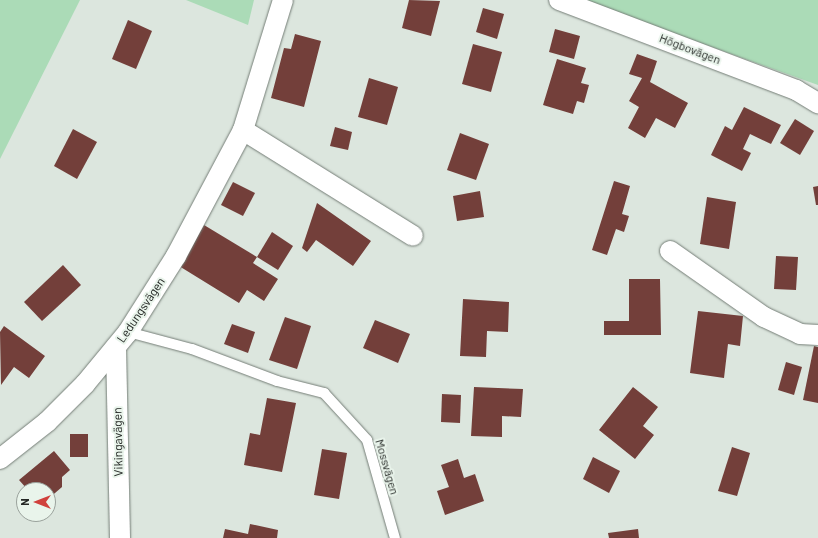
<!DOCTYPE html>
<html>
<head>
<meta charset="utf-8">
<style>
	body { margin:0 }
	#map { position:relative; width:818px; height:538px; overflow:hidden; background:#dce6de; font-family:Barlow,sans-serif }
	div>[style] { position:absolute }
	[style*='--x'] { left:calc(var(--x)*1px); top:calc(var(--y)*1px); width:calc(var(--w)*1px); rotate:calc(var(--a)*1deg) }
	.green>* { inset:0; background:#abdbb7 }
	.building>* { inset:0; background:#733f3a }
	.roads { filter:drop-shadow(0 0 1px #747d76) drop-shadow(0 0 1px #747d76) }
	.service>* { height:10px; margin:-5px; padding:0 5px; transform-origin:5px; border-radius:5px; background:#fff }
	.minor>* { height:20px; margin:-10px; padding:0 10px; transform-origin:10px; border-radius:10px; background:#fff }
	span { translate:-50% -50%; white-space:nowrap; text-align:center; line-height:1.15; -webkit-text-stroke:4px #e9f4eb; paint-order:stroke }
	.street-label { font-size:12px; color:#242825 }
	.north { position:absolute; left:16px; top:482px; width:40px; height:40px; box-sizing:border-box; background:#e9f4eb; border:1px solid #9aa29c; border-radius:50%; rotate:270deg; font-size:11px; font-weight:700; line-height:16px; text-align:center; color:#242825 }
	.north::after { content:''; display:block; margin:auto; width:14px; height:18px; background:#d0413c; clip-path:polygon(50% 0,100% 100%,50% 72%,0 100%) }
</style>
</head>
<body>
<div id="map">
	<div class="green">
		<i style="clip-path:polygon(0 0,80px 0,0 159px)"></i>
		<i style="clip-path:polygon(186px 0,254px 0,248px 25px)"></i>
		<i style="clip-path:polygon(579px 0,818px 0,818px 85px,631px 18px)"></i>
	</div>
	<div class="building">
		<i style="clip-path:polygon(409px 0,440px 1px,431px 36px,402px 28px)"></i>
		<i style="clip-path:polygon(483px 8px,504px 14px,497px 39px,476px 32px)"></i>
		<i style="clip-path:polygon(128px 20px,152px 31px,136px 69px,112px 59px)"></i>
		<i style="clip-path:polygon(555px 29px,580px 36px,574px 59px,549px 52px)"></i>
		<i style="clip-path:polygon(295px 34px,321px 41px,304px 107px,271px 98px,284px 48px,291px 49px)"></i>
		<i style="clip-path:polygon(473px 44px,502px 52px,491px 92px,462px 84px)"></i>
		<i style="clip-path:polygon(637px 54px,657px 61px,650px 82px,688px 103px,675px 128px,656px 118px,645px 138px,628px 128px,639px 107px,629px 101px,642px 78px,629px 74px)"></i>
		<i style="clip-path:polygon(557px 59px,586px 68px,581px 83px,589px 85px,584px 103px,577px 101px,573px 114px,543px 105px)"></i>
		<i style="clip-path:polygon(369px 78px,398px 87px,387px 125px,358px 117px)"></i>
		<i style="clip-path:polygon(744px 107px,781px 125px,771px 144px,750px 134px,743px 149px,751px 153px,742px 171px,711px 155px,725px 126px,732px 130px)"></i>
		<i style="clip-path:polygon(795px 119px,814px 131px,800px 155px,780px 143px)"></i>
		<i style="clip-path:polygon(335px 127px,352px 132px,348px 150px,330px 146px)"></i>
		<i style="clip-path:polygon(73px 129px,97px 142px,77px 179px,54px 166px)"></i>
		<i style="clip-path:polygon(460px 133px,489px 144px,476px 180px,447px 170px)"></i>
		<i style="clip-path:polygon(614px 181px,630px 186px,622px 214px,629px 216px,624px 232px,616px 229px,607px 255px,592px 250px)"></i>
		<i style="clip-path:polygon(233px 182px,255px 193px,243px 216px,221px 205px)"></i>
		<i style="clip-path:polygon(818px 186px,818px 205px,816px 205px,813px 187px)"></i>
		<i style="clip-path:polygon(480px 191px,484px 217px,457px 221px,453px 196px)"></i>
		<i style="clip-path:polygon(707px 197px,736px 202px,729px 249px,700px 244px)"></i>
		<i style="clip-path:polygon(317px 203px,371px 241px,353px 266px,316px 240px,307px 252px,302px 248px)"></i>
		<i style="clip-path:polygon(204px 225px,257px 257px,253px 263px,278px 279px,264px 301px,247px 290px,239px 303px,179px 266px)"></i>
		<i style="clip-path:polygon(272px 232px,293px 246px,278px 270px,257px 257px)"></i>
		<i style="clip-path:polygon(776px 256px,798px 257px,796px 290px,774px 289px)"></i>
		<i style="clip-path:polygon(63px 265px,81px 285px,42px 321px,24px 302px)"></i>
		<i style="clip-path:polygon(629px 279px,660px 279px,661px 335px,604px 335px,604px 321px,629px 321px)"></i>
		<i style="clip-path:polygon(463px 299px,509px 302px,508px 332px,487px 331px,486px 357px,460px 356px)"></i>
		<i style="clip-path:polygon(698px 311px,743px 316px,740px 346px,728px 344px,724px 378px,690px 373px)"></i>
		<i style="clip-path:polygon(285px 317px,311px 326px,297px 369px,269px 360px)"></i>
		<i style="clip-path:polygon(375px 320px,410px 334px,398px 363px,363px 348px)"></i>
		<i style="clip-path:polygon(232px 324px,255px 332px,248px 353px,224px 344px)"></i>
		<i style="clip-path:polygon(4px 326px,45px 356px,29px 378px,14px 367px,1px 385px,0 332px)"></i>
		<i style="clip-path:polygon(814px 346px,818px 347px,818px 403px,803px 400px)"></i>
		<i style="clip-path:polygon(786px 362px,802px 367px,794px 395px,778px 390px)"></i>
		<i style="clip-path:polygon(474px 387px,523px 389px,521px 417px,502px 416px,502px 437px,471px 436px)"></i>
		<i style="clip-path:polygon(633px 387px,658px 407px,643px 426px,654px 435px,635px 459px,599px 430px)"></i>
		<i style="clip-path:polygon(442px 394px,461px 395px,460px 423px,441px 422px)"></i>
		<i style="clip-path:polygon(267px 398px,296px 403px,282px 472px,244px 465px,250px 433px,260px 435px)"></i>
		<i style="clip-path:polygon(70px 434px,88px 434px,88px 457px,70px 457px)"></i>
		<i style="clip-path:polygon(732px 447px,750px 453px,737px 496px,718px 491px)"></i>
		<i style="clip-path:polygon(322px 449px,347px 453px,339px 499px,314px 495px)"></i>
		<i style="clip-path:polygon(54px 451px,70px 470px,62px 477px,62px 487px,48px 499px,48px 490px,28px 490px,19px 480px)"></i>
		<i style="clip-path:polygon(593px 457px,620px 471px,609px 493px,583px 479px)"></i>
		<i style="clip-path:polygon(458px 459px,464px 478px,475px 474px,484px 501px,445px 515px,437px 491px,449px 487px,441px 465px)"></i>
		<i style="clip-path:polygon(250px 524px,278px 530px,277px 538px,223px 538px,225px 529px,248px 534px)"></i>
		<i style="clip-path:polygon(638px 529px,639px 538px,609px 538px,608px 533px)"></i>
	</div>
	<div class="roads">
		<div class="service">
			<i style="--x:128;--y:332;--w:66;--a:14.9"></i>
			<i style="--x:192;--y:349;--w:91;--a:20.6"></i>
			<i style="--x:277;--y:381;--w:49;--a:14.3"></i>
			<i style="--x:324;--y:393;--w:64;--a:47.5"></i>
			<i style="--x:367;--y:440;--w:102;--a:74.1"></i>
		</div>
		<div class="minor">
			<i style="--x:559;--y:0;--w:254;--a:20.8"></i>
			<i style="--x:796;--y:90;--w:26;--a:31"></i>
			<i style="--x:243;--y:130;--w:200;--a:31.9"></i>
			<i style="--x:670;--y:251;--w:115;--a:35.1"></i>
			<i style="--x:764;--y:317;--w:40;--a:25"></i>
			<i style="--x:800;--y:334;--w:18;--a:3"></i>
			<i style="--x:116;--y:347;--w:191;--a:88.8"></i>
			<i style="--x:0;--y:459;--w:60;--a:-38.2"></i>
			<i style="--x:47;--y:422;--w:54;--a:-45"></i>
			<i style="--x:85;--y:384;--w:67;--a:-50.4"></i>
			<i style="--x:128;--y:332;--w:90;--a:-57.7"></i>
			<i style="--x:176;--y:256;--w:143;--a:-62"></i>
			<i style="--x:243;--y:130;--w:136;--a:-72.9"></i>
		</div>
	</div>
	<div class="street-label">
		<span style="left:690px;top:49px;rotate:21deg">Högbovägen</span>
		<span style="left:141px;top:310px;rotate:-56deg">Ledungsvägen</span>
		<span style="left:118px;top:442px;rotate:-91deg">Vikingavägen</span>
		<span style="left:387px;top:467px;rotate:74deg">Mossvägen</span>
	</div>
	<div class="north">N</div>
</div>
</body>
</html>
